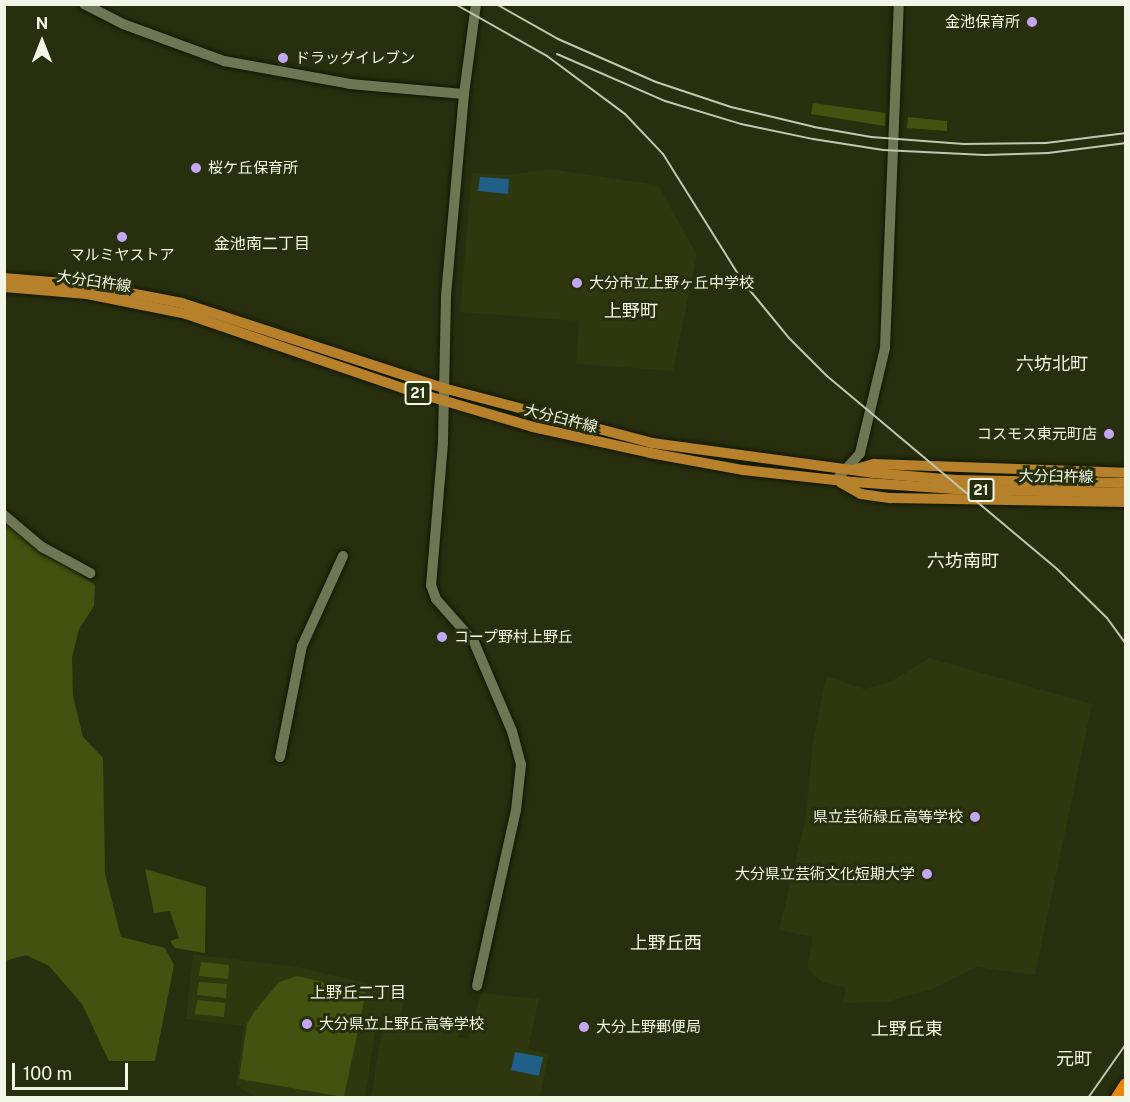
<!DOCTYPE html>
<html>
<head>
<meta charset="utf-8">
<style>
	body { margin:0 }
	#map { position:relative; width:1130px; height:1102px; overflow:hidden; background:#272f0e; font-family:"Public Sans","Noto Sans JP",sans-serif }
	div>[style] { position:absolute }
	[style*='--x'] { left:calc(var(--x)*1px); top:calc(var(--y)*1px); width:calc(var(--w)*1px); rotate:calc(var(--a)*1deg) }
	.built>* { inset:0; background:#2e370e }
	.green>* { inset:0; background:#44520f }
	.water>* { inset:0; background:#205f87 }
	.roads { filter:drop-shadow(0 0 2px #101700) drop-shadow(0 0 2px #101700) }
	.secondary>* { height:10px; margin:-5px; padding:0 5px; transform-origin:5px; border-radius:5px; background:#6d7753 }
	.primary>* { height:10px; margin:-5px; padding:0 5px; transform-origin:5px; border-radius:5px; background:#b7802a }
	.highway>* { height:14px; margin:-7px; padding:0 7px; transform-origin:7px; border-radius:7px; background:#e8860f }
	.rail>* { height:2px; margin:-1px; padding:0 1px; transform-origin:1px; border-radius:1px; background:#c1c8b1 }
	.dots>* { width:16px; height:16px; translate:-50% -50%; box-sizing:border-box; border:3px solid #272f0e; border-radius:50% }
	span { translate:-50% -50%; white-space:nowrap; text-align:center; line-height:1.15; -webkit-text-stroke:6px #272f0e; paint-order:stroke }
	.shield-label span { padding:2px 4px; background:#272f0e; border:2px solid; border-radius:4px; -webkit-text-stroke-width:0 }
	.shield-label { font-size:14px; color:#f1f7e4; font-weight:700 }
	.poi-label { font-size:15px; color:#f1f7e4 }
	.right { translate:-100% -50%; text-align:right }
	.left { translate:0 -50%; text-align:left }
	.street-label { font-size:15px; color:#f1f7e4 }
	.neighbourhood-label { font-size:16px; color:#f1f7e4 }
	.quarter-label { font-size:18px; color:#f1f7e4 }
	.frame { position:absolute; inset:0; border:6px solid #f1f7e4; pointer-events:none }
	.north { position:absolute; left:12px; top:12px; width:60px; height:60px; -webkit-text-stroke:4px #272f0e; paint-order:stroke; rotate:0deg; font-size:16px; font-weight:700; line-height:24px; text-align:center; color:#f1f7e4 }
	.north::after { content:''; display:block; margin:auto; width:21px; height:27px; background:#f1f7e4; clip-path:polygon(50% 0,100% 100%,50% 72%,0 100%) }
	.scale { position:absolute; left:12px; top:1063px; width:116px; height:27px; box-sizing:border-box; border:3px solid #f1f7e4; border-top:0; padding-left:8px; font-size:18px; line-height:21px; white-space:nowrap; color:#f1f7e4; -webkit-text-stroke:4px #272f0e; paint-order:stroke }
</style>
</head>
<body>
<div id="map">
	<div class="built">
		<i style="clip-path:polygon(550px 169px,658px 185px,697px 255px,673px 371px,576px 364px,579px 321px,460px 312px,472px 173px,506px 175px)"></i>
		<i style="clip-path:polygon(929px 658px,1092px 704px,1035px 975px,977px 967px,932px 989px,886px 1002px,843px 1003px,846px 988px,822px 982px,807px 968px,813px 937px,779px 930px,805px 821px,813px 742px,826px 676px,864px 689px,890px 682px)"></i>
		<i style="clip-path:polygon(193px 954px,297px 967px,405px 992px,401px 1014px,377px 1020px,365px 1097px,257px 1097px,236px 1086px,244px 1026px,186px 1019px)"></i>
		<i style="clip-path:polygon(481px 993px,539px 999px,528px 1049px,549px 1054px,540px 1097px,371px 1098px,382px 1030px,405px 1023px,460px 1030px,458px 1037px,468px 1039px)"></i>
	</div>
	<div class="green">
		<i style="clip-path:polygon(813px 103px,886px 113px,885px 126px,811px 114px)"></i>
		<i style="clip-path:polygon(908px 117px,947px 121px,947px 131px,907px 128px)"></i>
		<i style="clip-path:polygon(4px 523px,95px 585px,94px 606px,79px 629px,72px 657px,73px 696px,83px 737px,103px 758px,105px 873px,121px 937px,165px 948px,174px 965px,155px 1061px,109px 1061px,82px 1004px,49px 966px,26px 955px,5px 961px)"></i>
		<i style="clip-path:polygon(145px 869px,206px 887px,205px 953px,175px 948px,170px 941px,179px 938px,170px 911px,154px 913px)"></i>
		<i style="clip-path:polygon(201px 962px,229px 965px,228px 979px,199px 976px)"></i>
		<i style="clip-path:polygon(297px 976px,366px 992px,344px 1097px,239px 1079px,247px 1024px,254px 1012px,279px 982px)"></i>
		<i style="clip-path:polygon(199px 982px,227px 984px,226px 998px,197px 995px)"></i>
		<i style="clip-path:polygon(197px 1000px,225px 1003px,224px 1017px,195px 1014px)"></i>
	</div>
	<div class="water">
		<i style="clip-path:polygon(480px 177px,509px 179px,508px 194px,478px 191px)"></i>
		<i style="clip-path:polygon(515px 1052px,543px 1057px,539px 1076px,511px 1070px)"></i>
	</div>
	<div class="roads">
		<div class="secondary">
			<i style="--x:84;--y:4;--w:44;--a:27.1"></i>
			<i style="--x:123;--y:24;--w:108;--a:20.1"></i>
			<i style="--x:224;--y:61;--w:128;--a:10.3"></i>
			<i style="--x:350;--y:84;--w:114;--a:5"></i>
			<i style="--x:476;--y:4;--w:91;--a:97.6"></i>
			<i style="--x:464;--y:94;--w:204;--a:95.1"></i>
			<i style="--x:446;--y:297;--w:146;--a:91.2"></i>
			<i style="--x:443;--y:443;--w:143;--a:94.8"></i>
			<i style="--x:431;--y:585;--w:15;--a:70"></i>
			<i style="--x:436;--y:599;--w:57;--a:48.5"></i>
			<i style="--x:474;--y:642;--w:97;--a:66.9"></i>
			<i style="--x:512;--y:731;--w:35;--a:75"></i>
			<i style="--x:521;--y:765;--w:45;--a:96.3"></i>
			<i style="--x:516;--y:810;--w:180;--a:102.5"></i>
			<i style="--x:836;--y:480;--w:36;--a:-48"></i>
			<i style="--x:860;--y:453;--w:108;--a:-76.6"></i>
			<i style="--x:885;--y:348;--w:344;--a:-87.7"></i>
			<i style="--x:4;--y:515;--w:50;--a:40.1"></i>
			<i style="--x:42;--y:547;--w:55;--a:28.4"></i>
			<i style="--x:280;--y:757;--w:113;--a:-78.8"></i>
			<i style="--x:302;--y:646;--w:99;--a:-65.5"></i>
		</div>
		<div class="primary">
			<i style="--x:4;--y:278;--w:84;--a:4.8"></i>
			<i style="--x:88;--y:285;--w:96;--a:10.8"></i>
			<i style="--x:182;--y:303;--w:274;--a:18"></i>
			<i style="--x:443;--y:388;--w:216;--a:14.7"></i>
			<i style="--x:652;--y:443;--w:224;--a:7.7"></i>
			<i style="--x:874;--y:473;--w:82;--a:4.9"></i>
			<i style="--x:956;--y:480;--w:170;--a:1"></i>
			<i style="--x:4;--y:287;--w:83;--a:4.8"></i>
			<i style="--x:87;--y:294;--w:101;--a:11.4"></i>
			<i style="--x:186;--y:314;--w:238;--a:18.9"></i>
			<i style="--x:411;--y:391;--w:127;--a:16.4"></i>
			<i style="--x:533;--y:427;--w:120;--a:12.5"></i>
			<i style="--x:650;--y:453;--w:95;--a:10.4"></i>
			<i style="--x:743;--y:470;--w:111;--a:6.2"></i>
			<i style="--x:853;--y:482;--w:102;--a:3.9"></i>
			<i style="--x:955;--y:489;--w:171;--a:1.3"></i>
			<i style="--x:856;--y:469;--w:19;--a:-16"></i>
			<i style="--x:874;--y:464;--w:252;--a:2"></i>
			<i style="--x:841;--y:483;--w:23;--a:29"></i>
			<i style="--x:861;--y:494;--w:30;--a:8"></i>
			<i style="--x:891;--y:498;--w:235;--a:1"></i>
		</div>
		<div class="highway">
			<i style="--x:1118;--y:1098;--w:15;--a:-58"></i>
		</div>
	</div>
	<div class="rail">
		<i style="--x:455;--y:4;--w:106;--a:29.5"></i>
		<i style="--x:547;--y:56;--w:97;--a:36.6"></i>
		<i style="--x:625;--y:114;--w:55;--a:46.5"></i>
		<i style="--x:663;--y:154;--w:151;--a:58"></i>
		<i style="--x:743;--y:282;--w:72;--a:50.6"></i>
		<i style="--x:789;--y:338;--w:54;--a:45"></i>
		<i style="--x:827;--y:376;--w:300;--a:40"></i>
		<i style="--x:1057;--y:569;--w:70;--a:44.4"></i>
		<i style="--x:1107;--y:618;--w:32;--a:54"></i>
		<i style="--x:496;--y:4;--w:71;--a:29.4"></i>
		<i style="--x:558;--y:39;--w:107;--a:23.7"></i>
		<i style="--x:656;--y:82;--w:79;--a:18.4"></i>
		<i style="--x:731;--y:107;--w:85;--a:13.5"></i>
		<i style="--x:814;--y:127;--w:58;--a:10"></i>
		<i style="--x:871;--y:137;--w:93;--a:4.3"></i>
		<i style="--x:964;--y:144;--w:82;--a:-0.7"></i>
		<i style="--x:1046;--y:143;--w:81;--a:-7.1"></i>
		<i style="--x:557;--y:54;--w:118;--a:23.5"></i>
		<i style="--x:665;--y:101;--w:79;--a:16.8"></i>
		<i style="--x:741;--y:124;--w:74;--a:11.8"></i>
		<i style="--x:813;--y:139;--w:71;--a:8.9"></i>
		<i style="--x:883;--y:150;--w:102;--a:2.8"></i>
		<i style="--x:985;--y:155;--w:63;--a:-1.8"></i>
		<i style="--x:1048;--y:153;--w:79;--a:-7.3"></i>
		<i style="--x:1088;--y:1098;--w:66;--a:-54.9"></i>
	</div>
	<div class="dots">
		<i style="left:1032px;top:22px;background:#c3a7f2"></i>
		<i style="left:283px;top:58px;background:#c3a7f2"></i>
		<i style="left:196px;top:168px;background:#c3a7f2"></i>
		<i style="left:122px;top:237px;background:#c3a7f2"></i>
		<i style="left:577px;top:283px;background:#c3a7f2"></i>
		<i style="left:1109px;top:434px;background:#c3a7f2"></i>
		<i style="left:442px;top:637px;background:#c3a7f2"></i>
		<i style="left:975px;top:817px;background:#c3a7f2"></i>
		<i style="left:927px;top:874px;background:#c3a7f2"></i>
		<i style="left:307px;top:1024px;background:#c3a7f2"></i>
		<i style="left:584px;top:1027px;background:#c3a7f2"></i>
	</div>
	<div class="shield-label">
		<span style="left:418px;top:393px">21</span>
		<span style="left:981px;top:490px">21</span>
	</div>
	<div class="poi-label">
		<span class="right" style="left:1020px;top:22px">金池保育所</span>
		<span class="left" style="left:295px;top:58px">ドラッグイレブン</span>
		<span class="left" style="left:208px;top:168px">桜ケ丘保育所</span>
		<span style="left:122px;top:255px">マルミヤストア</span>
		<span class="left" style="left:589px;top:283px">大分市立上野ヶ丘中学校</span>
		<span class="right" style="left:1097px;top:434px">コスモス東元町店</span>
		<span class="left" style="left:454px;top:637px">コープ野村上野丘</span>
		<span class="right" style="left:963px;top:817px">県立芸術緑丘高等学校</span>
		<span class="right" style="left:915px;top:874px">大分県立芸術文化短期大学</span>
		<span class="left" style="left:319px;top:1024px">大分県立上野丘高等学校</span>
		<span class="left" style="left:596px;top:1027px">大分上野郵便局</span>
	</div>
	<div class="street-label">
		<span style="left:94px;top:281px;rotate:8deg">大分臼杵線</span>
		<span style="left:561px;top:418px;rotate:14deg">大分臼杵線</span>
		<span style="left:1056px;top:476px;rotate:1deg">大分臼杵線</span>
	</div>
	<div class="neighbourhood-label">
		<span style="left:262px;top:244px">金池南二丁目</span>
		<span style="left:358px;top:993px">上野丘二丁目</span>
	</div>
	<div class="quarter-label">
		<span style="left:631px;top:311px">上野町</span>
		<span style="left:1052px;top:364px">六坊北町</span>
		<span style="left:963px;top:561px">六坊南町</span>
		<span style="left:666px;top:943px">上野丘西</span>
		<span style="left:907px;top:1029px">上野丘東</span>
		<span style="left:1074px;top:1059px">元町</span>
	</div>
	<div class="frame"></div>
	<div class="north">N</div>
	<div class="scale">100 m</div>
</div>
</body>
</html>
